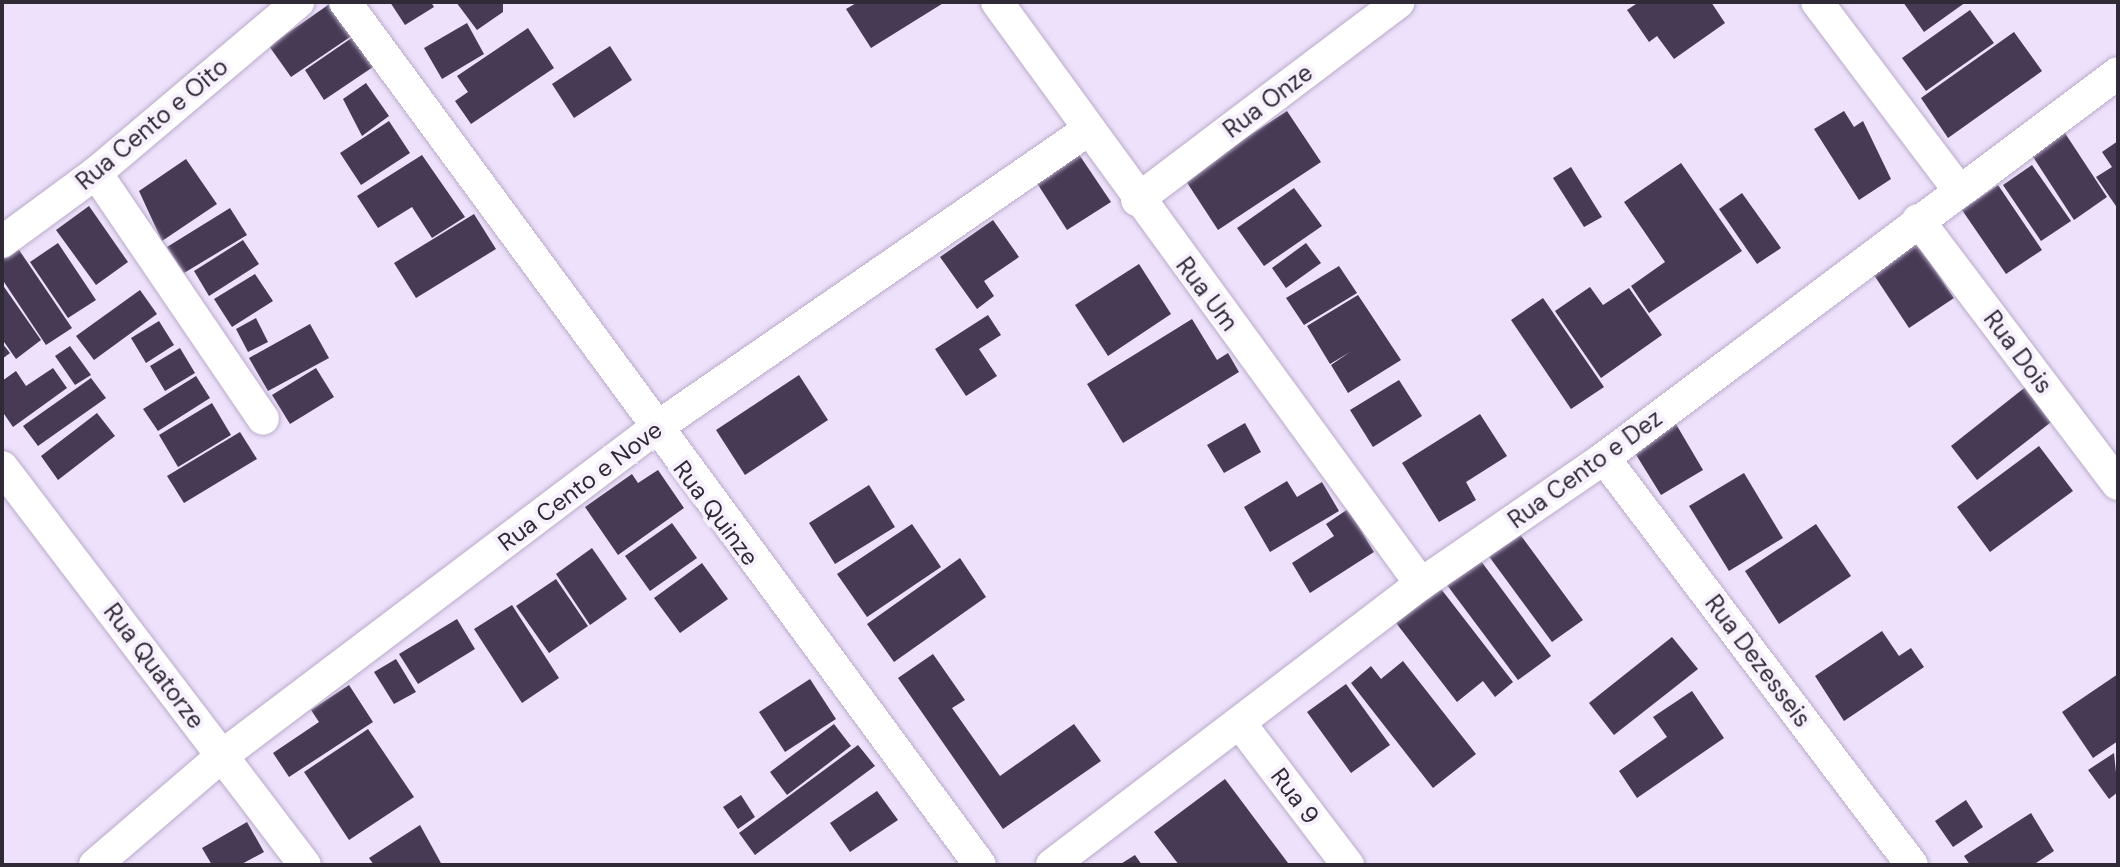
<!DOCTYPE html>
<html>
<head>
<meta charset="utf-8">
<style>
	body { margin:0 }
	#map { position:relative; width:2120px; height:867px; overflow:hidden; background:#ede1fb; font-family:"DM Sans",sans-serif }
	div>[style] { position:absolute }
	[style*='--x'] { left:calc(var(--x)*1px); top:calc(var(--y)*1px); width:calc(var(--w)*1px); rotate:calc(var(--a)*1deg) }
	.building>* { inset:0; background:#463a54 }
	.roads { filter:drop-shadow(0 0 2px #baabca) drop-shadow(0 0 2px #baabca) }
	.street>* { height:32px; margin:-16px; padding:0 16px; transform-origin:16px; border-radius:16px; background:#fff }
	span { translate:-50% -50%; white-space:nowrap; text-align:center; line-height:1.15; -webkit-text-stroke:8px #f7f1fe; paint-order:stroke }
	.street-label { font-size:24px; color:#302a36 }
	.frame { position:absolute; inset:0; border:4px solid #302a36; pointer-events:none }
</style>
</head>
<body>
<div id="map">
	<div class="building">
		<i style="clip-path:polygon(390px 2px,431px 2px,434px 7px,405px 25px)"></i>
		<i style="clip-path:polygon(456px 2px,503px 2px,503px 12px,477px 30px)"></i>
		<i style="clip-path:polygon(858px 2px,945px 2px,871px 48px,846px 9px)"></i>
		<i style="clip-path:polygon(1639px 2px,1711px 2px,1725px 23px,1674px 59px,1657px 36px,1649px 42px,1627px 10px)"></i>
		<i style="clip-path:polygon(1903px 2px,1966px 2px,1924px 32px)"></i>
		<i style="clip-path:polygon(331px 3px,353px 35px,291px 77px,269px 46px)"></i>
		<i style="clip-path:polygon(1970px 10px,1994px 43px,1926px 91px,1902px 58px)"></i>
		<i style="clip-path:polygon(467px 23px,484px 54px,442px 79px,424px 48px)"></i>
		<i style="clip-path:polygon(528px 28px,554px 68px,471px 124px,455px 101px,468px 92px,457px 76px)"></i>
		<i style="clip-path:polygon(2014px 32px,2042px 71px,1948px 138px,1921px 98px)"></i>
		<i style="clip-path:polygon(353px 37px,373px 67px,324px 100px,305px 70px)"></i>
		<i style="clip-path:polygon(610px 46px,632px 80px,574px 118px,552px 84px)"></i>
		<i style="clip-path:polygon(366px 83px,389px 116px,362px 136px,343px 99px)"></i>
		<i style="clip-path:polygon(1287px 111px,1321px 162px,1218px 230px,1184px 178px)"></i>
		<i style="clip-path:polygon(1844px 111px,1854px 127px,1863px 121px,1891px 179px,1859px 200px,1814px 129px)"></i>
		<i style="clip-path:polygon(389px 121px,410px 153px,361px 185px,340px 153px)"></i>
		<i style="clip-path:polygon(2059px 124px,2107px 197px,2074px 220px,2026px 146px)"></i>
		<i style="clip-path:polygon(2118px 141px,2118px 209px,2096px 177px,2112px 167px,2102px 152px)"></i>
		<i style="clip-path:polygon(1078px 153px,1111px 202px,1067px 230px,1035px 180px)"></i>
		<i style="clip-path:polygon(422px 155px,465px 217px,432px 238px,412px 207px,378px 228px,357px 196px)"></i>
		<i style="clip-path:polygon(186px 159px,217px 204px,162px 241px,139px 191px)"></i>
		<i style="clip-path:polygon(1681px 163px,1742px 251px,1649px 313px,1631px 286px,1665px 262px,1624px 202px)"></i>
		<i style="clip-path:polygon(2032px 165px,2071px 221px,2041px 241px,2003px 185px)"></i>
		<i style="clip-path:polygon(1571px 167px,1602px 217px,1584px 227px,1553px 178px)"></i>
		<i style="clip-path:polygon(1998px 185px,2042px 250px,2006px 274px,1962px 210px)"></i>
		<i style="clip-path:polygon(1294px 188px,1322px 226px,1264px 266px,1237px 228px)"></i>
		<i style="clip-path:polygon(1742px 193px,1781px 248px,1757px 264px,1719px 209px)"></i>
		<i style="clip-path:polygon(89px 206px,128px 262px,96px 285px,56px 230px)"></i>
		<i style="clip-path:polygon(230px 208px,247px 235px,184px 273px,167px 247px)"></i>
		<i style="clip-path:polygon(474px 214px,496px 249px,416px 298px,394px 263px)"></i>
		<i style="clip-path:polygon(993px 220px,1019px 257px,984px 281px,994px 296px,977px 309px,940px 257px)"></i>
		<i style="clip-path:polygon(243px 240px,259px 264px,209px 296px,194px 271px)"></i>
		<i style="clip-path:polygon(1916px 242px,1954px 298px,1909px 328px,1872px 272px)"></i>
		<i style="clip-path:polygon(58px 243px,96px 300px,68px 318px,30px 262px)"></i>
		<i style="clip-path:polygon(1306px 243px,1321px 263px,1286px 288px,1272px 268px)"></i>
		<i style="clip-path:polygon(17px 247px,72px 328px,46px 345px,2px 279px,2px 257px)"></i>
		<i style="clip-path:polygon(1139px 264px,1171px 314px,1108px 356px,1075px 305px)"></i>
		<i style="clip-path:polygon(1339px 266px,1357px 293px,1304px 325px,1286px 298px)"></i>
		<i style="clip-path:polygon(255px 274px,273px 301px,232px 327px,214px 299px)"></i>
		<i style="clip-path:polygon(2px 284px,41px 340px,16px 359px,2px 339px)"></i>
		<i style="clip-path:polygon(1590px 287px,1603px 305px,1629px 288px,1662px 335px,1601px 378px,1555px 311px)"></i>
		<i style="clip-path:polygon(140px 290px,157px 314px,94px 360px,76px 336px)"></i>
		<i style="clip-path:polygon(1358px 295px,1401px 360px,1348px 393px,1331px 365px,1350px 352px,1330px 364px,1307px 326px)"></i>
		<i style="clip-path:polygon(1543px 298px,1604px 387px,1571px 409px,1511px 320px)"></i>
		<i style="clip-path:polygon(988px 315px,1001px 335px,979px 349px,997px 376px,966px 396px,935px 349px)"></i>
		<i style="clip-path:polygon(256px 318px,268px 342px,248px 352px,236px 329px)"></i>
		<i style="clip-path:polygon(1192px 319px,1217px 360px,1228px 353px,1239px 372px,1123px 443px,1087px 384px)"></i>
		<i style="clip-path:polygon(159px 321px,174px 345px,146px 363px,131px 338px)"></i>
		<i style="clip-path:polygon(310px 324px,329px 358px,268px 391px,249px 358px)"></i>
		<i style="clip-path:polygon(2px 343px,10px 353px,2px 359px)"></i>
		<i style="clip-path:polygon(70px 346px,91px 375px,75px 385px,55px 356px)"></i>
		<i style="clip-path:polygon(180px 348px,195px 373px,165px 391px,150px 366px)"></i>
		<i style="clip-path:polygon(53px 368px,67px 388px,13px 427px,2px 411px,2px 381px,16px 371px,26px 386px)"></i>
		<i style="clip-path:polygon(316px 368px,334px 397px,290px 424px,272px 395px)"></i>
		<i style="clip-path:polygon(799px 375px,828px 420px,745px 475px,716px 430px)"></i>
		<i style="clip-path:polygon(196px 376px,210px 398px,158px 431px,143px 409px)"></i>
		<i style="clip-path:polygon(91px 378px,106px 398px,38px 446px,23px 426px)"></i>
		<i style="clip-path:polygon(1399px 380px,1422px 416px,1373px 447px,1350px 410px)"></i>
		<i style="clip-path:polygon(2028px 385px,2055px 419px,1977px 480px,1951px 446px)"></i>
		<i style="clip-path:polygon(212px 403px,231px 435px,178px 467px,159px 435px)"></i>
		<i style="clip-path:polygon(97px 413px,115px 436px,58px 480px,41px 456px)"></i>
		<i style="clip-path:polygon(1480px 414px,1507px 456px,1466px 482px,1476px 500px,1439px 522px,1402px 463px)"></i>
		<i style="clip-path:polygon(1673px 419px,1703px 470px,1661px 495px,1630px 445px)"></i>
		<i style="clip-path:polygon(1245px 423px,1261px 452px,1224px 473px,1207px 445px)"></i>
		<i style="clip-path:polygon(240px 432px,257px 459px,184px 503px,167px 476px)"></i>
		<i style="clip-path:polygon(2039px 446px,2073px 491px,1990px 552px,1957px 507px)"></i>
		<i style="clip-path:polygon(658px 470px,684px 508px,618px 555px,585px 507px,632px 474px,638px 483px)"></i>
		<i style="clip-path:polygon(1744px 473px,1783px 538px,1729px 571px,1689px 506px)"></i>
		<i style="clip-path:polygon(1287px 481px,1297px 497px,1322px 482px,1339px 511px,1270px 552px,1244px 507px)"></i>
		<i style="clip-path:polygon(869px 485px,895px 527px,835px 564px,809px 523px)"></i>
		<i style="clip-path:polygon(1348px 509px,1374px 552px,1310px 593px,1292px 563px,1334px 536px,1326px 524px)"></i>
		<i style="clip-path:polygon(672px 523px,697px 558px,650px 591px,625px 556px)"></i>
		<i style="clip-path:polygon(912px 524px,941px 567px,867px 617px,837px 574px)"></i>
		<i style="clip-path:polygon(1816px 524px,1851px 576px,1779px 624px,1745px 571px)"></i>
		<i style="clip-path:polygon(1519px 533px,1583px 620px,1552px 642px,1488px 555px)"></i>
		<i style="clip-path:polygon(592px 548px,627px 599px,590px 625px,556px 574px)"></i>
		<i style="clip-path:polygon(1478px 557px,1551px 656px,1518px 680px,1444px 581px)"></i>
		<i style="clip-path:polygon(960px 558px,986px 597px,894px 662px,867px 624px)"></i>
		<i style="clip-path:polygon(702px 563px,728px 599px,680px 633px,654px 598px)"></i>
		<i style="clip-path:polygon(556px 579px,588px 626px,549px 653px,516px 606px)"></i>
		<i style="clip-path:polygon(1438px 585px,1513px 682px,1495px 697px,1483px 681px,1457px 702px,1393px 619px)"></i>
		<i style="clip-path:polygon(512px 605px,559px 678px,522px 703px,474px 629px)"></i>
		<i style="clip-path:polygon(457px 619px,475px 649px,418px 684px,399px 654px)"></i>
		<i style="clip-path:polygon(1882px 631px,1899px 656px,1911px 648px,1924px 667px,1844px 721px,1815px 676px)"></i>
		<i style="clip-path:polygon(1672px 637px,1698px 669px,1614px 735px,1589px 703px)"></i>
		<i style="clip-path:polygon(933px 654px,965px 700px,952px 708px,1000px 776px,1074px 724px,1101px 761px,1003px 829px,898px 678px)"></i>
		<i style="clip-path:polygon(396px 659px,416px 692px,394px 704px,374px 672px)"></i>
		<i style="clip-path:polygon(1403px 661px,1476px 754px,1433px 788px,1351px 683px,1371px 666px,1381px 679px)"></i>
		<i style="clip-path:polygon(2118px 674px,2118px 741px,2093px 758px,2062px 712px)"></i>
		<i style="clip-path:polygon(810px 679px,836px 719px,785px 752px,759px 712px)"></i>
		<i style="clip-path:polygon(1346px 684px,1390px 745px,1351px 773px,1307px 712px)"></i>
		<i style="clip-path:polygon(349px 685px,373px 722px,289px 777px,273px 753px,319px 722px,311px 710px)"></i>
		<i style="clip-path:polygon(1692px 691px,1724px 738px,1637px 798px,1619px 771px,1667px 737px,1653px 717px)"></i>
		<i style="clip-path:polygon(834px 724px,851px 746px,787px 795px,770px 772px)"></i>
		<i style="clip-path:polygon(368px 729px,414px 797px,349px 840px,304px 772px)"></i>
		<i style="clip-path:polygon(858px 745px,875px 766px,755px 855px,739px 833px)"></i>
		<i style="clip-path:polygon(2114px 753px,2118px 792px,2109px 799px,2088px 770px)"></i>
		<i style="clip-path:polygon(1225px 779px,1288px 863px,1286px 865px,1179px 865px,1154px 832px)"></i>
		<i style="clip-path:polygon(877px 791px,898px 820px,850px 852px,830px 823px)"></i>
		<i style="clip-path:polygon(741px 795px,755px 817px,738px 829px,723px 807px)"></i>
		<i style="clip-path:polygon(1966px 800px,1983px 827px,1953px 847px,1935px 821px)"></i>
		<i style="clip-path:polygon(2031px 813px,2054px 851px,2033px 865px,1970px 865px,1964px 856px)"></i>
		<i style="clip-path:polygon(247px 822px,264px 852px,240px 865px,212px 865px,202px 848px)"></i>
		<i style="clip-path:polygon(420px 825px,442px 865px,374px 865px,369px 858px)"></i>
		<i style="clip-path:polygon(1135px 855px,1142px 865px,1119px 865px)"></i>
	</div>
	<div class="roads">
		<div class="street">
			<i style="--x:345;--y:2;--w:1071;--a:53.65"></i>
			<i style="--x:997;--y:2;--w:720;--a:53.93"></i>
			<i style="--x:1817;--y:2;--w:233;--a:53"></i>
			<i style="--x:96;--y:173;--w:297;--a:55.8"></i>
			<i style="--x:1137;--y:200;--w:328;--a:-37.1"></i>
			<i style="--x:1918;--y:220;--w:331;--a:52.9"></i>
			<i style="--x:2;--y:242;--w:117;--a:-36.3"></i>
			<i style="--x:96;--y:173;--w:265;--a:-40.2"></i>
			<i style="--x:1604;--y:458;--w:510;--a:52.88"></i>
			<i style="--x:2;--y:467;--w:500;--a:52.72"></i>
			<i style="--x:1242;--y:726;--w:175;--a:52.7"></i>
			<i style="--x:95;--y:865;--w:169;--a:-40.7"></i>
			<i style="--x:223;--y:755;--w:539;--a:-37.08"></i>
			<i style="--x:653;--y:430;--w:525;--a:-34.6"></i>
			<i style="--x:1052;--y:865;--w:464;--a:-37.3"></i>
			<i style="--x:1421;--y:584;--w:222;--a:-34.5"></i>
			<i style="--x:1604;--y:458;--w:642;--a:-36.83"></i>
		</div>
	</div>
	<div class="street-label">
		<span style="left:1268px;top:101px;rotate:-37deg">Rua Onze</span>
		<span style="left:152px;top:124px;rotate:-40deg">Rua Cento e Oito</span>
		<span style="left:1207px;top:294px;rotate:53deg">Rua Um</span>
		<span style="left:2018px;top:352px;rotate:53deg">Rua Dois</span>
		<span style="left:1585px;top:469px;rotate:-36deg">Rua Cento e Dez</span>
		<span style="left:580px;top:486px;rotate:-37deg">Rua Cento e Nove</span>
		<span style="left:716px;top:513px;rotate:53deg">Rua Quinze</span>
		<span style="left:1758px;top:661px;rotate:53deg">Rua Dezesseis</span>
		<span style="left:154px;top:666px;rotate:53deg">Rua Quatorze</span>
		<span style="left:1295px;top:796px;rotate:53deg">Rua 9</span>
	</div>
	<div class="frame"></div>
</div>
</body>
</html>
